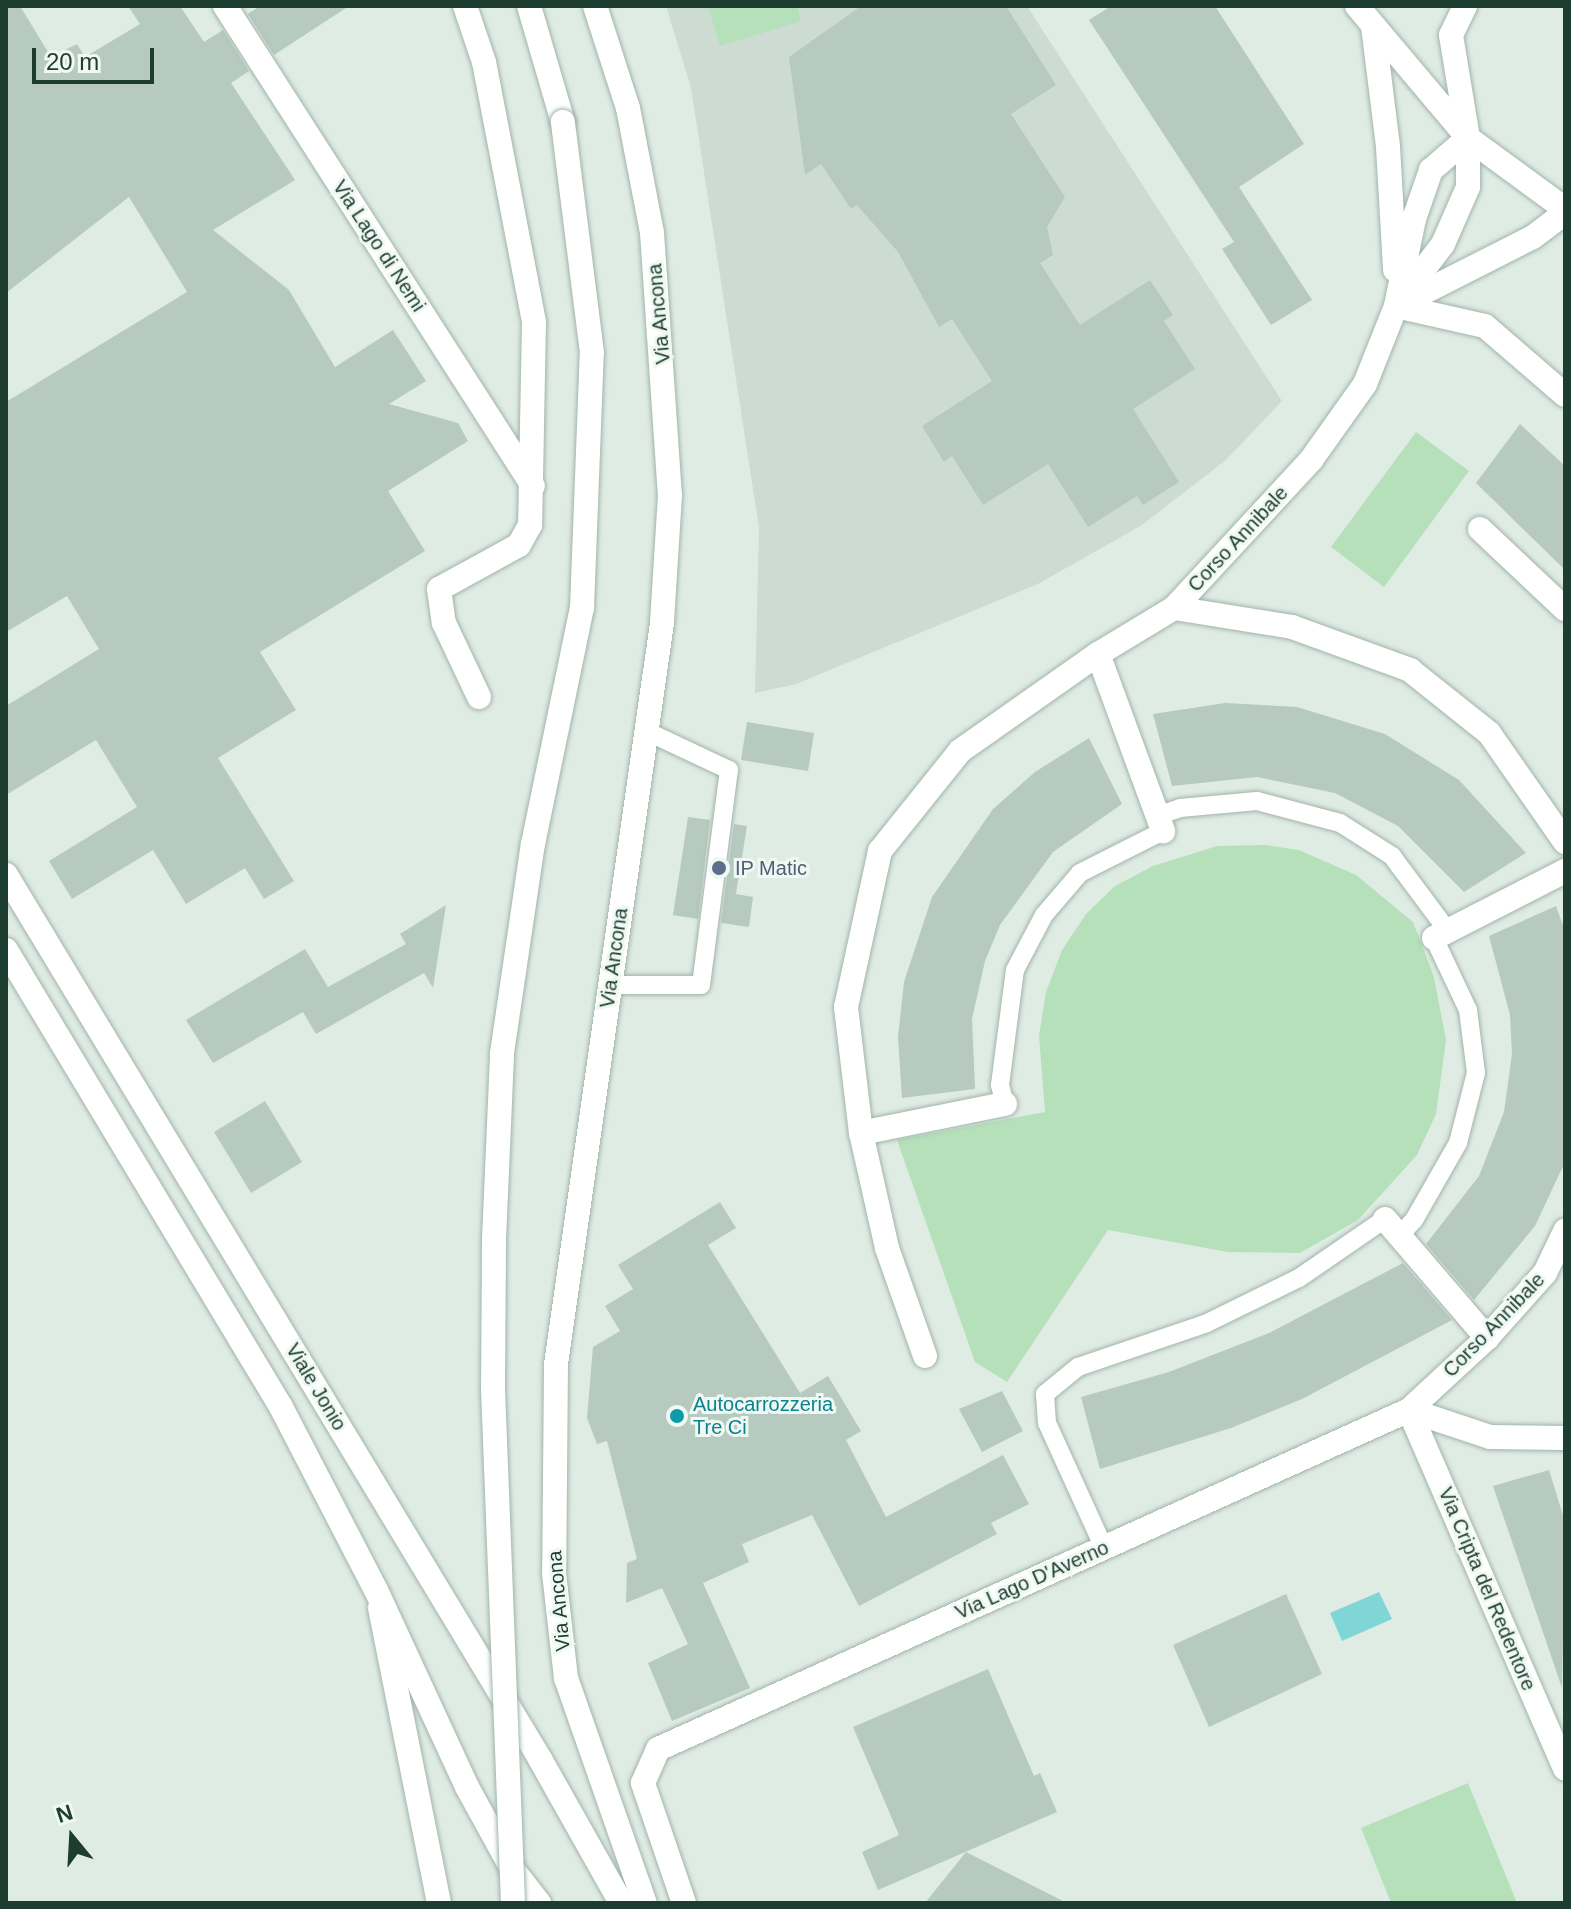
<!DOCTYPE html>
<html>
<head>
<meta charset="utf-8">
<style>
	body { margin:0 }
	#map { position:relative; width:1571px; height:1909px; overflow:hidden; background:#dfece4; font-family:Helvetica,sans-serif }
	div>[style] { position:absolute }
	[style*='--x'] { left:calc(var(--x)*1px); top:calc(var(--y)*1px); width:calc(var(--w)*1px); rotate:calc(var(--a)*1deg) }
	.built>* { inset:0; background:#cddcd3 }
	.green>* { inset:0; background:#b5e0ba }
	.water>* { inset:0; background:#80d6d7 }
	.building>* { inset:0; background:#b7cabf }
	.roads { filter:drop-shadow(0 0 2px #a1b4ab) drop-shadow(0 0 2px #a1b4ab) }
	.service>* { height:18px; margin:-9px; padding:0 9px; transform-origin:9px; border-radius:9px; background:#fff }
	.minor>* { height:24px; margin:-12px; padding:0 12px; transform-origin:12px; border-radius:12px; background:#fff }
	.tertiary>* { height:24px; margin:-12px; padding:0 12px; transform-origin:12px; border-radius:12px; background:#fff }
	.secondary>* { height:24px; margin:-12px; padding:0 12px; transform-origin:12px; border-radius:12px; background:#fff }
	.bridges { filter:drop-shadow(0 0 2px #a1b4ab) drop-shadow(0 0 2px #a1b4ab) }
	.tertiary-bridge>* { height:24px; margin:-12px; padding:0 12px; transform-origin:12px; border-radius:12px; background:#fff }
	.dots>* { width:22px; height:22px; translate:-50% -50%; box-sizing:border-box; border:4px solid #eff8f2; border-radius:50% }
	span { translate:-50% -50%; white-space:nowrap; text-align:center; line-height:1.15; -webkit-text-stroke:6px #eff8f2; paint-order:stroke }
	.street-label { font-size:20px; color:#1e3d31 }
	.service-label { font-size:20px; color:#4e5e75 }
	.left { translate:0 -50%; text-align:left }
	.culture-label { font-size:20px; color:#0d838f }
	.frame { position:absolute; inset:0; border:8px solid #1e3d31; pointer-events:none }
	.north { position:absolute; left:32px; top:1797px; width:80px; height:80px; -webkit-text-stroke:6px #eff8f2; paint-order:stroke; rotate:342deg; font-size:22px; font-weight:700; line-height:32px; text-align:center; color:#1e3d31 }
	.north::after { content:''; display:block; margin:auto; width:28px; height:36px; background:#1e3d31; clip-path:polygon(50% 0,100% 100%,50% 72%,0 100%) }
	.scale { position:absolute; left:32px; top:48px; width:122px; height:36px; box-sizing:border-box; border:4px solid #1e3d31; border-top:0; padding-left:10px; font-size:24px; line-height:28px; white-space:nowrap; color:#1e3d31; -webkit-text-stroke:6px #eff8f2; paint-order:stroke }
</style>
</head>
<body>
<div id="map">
	<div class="built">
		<i style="clip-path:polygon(666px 6px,1027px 6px,1282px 401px,1226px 460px,1142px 525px,1038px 584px,796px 684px,755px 693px,759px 528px,691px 88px)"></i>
	</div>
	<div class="green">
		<i style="clip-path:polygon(708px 6px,797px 6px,801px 21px,720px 46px)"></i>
		<i style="clip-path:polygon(1416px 432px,1469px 471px,1384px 587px,1331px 547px)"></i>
		<i style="clip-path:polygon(1265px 845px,1299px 850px,1356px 875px,1413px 922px,1434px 977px,1446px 1040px,1436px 1114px,1417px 1155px,1358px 1220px,1300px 1253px,1228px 1252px,1108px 1230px,1007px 1382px,975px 1362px,897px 1140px,1045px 1112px,1039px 1036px,1046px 992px,1062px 950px,1086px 914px,1115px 886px,1153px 866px,1217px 846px)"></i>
		<i style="clip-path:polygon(1468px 1783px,1517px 1903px,1391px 1903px,1361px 1828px)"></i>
	</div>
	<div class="water">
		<i style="clip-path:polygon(1379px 1592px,1392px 1619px,1342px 1641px,1330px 1613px)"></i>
	</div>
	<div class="building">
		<i style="clip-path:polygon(6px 6px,20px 6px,51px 57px,77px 44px,85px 57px,140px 24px,128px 6px,180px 6px,204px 42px,223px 30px,249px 71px,231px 83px,295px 180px,213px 230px,289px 290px,335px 367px,393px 330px,426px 381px,389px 404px,458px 423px,468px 441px,388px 491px,425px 551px,260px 652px,296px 710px,218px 758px,294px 881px,264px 899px,245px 868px,186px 904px,153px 850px,72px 899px,49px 861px,137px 807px,96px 740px,6px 795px,6px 706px,99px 649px,67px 596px,6px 632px,6px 402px,187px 292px,129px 197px,6px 293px)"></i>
		<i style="clip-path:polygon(260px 6px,349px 6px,274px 55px,248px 14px)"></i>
		<i style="clip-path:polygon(861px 6px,1006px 6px,1056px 85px,1011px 114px,1065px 197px,1047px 227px,1053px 255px,1040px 263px,1080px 325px,1150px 280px,1173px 315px,1164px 321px,1195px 369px,1133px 409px,1179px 482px,1143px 505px,1137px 496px,1088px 527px,1048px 464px,983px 505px,952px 456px,944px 462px,922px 426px,992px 381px,952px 319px,939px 327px,898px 252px,857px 205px,851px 209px,821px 164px,805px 175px,789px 57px)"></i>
		<i style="clip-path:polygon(1111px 6px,1215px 6px,1304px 144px,1239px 187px,1312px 300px,1271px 325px,1222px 249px,1234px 242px,1089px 20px)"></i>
		<i style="clip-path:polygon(1520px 424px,1565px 466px,1565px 570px,1476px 483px)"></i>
		<i style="clip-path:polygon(1225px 703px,1297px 707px,1385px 734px,1459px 780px,1526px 853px,1464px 892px,1398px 826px,1335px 793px,1257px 777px,1172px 786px,1153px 714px)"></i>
		<i style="clip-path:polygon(747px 722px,814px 733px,808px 771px,741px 760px)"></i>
		<i style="clip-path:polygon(1089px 738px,1122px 804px,1053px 852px,1000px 925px,985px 961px,972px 1019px,975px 1089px,902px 1098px,898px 1037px,904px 982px,932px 897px,993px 809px,1035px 772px)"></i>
		<i style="clip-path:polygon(688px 817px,710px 820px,698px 919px,673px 915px)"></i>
		<i style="clip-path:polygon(734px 824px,747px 826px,736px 894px,753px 897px,749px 927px,721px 923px)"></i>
		<i style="clip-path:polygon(446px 905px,433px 988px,424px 973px,316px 1034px,303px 1012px,213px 1063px,186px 1020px,305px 949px,328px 987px,406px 944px,400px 934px)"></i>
		<i style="clip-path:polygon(1556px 906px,1565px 931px,1565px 1162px,1535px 1226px,1474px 1300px,1426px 1244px,1479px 1176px,1504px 1112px,1512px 1054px,1510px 1015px,1489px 936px)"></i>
		<i style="clip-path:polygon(265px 1101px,302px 1162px,251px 1193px,214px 1132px)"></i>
		<i style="clip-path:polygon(720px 1202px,736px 1228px,708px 1245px,800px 1393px,828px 1376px,861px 1431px,846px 1440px,886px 1517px,1003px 1455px,1029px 1504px,991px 1523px,997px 1534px,859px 1606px,812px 1515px,742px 1544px,749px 1562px,703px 1583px,750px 1688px,672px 1721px,648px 1663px,688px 1644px,662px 1588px,626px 1603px,627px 1563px,637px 1559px,607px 1441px,597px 1444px,587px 1418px,593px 1347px,620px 1331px,605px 1306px,633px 1289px,618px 1265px)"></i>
		<i style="clip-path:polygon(1403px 1263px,1452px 1320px,1302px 1399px,1231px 1428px,1100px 1469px,1081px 1397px,1169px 1372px,1269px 1333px)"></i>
		<i style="clip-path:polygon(1002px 1391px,1023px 1431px,982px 1452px,959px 1409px)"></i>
		<i style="clip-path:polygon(1549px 1470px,1565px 1522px,1562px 1688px,1493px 1486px)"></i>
		<i style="clip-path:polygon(1286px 1594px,1322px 1674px,1209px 1727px,1173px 1645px)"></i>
		<i style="clip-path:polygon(988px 1669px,1034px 1776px,1040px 1773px,1057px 1812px,878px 1890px,862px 1852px,899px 1835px,853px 1727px)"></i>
		<i style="clip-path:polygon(966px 1852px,1067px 1903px,925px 1903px)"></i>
	</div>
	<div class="roads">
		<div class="service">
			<i style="--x:1157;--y:816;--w:24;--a:-19"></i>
			<i style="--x:1180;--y:808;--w:77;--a:-5.2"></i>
			<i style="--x:1257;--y:801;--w:86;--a:14.8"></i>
			<i style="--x:1340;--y:823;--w:62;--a:32.4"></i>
			<i style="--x:1392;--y:856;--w:94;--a:53.3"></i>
			<i style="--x:610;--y:985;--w:91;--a:0"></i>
			<i style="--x:701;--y:985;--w:217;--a:-82.6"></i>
			<i style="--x:729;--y:770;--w:92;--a:-154.8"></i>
			<i style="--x:1005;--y:1104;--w:20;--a:-105"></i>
			<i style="--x:1000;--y:1085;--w:116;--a:-82.6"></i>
			<i style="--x:1015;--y:970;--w:62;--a:-62.2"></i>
			<i style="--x:1044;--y:915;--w:55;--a:-49.4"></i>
			<i style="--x:1080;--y:873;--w:93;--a:-26.8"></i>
			<i style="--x:1399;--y:1236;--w:22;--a:-47"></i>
			<i style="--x:1414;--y:1220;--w:89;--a:-60.3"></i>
			<i style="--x:1458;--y:1143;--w:72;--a:-75.6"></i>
			<i style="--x:1476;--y:1073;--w:64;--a:-97.2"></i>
			<i style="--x:1468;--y:1010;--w:80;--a:-115.3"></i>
			<i style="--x:1104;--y:1548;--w:137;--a:-114.5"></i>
			<i style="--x:1047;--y:1423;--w:29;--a:-94"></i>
			<i style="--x:1045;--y:1394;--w:43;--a:-39.3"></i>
			<i style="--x:1078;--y:1367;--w:136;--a:-18.8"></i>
			<i style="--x:1207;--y:1323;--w:102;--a:-26.1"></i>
			<i style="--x:1299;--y:1278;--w:104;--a:-34.5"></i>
		</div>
		<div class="minor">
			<i style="--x:225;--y:6;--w:570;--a:57.31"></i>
			<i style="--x:465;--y:6;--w:59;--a:71.3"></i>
			<i style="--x:484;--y:62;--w:265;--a:79.1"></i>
			<i style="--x:534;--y:322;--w:203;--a:91.1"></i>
			<i style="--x:530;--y:525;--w:23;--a:119"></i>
			<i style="--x:519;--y:545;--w:91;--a:151.2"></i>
			<i style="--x:439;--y:589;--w:34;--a:82"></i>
			<i style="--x:444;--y:623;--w:82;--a:64.7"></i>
			<i style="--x:1357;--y:6;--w:172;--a:49.9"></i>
			<i style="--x:1468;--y:138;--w:120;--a:36.2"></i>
			<i style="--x:1373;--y:26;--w:122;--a:82.9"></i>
			<i style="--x:1388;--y:147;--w:123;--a:86.7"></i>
			<i style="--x:1401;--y:299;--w:69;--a:-52.6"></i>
			<i style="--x:1443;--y:244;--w:62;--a:-66.3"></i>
			<i style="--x:1468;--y:187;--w:49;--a:-90"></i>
			<i style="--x:1468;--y:138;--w:104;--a:-99.4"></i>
			<i style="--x:1451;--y:35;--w:32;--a:-64"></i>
			<i style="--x:1399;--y:305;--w:150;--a:-26.9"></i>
			<i style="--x:1533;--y:237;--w:40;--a:-37"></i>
			<i style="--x:1396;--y:306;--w:91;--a:12.7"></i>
			<i style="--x:1485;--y:326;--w:106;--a:40.8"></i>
			<i style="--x:1480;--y:529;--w:117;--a:43.3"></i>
			<i style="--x:1174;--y:608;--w:120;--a:9.1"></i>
			<i style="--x:1292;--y:627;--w:126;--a:20"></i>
			<i style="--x:1410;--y:670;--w:101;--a:38.6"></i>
			<i style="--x:1489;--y:733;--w:133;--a:55.1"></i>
			<i style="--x:1098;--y:654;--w:189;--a:69.8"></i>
			<i style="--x:1434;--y:938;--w:147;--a:-27.1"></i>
			<i style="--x:861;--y:1133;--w:147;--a:-11.4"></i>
			<i style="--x:1385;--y:1219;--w:157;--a:49.4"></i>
			<i style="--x:925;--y:1356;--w:114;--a:-109.4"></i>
			<i style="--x:887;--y:1248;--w:118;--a:-102.7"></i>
			<i style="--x:861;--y:1133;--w:127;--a:-96.8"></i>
			<i style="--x:846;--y:1007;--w:160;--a:-77.7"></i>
			<i style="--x:880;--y:851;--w:128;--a:-51.3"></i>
			<i style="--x:960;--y:751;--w:169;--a:-35.1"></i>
			<i style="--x:1098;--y:654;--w:89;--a:-31.2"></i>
			<i style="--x:1174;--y:608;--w:202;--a:-47.2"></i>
			<i style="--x:1311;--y:460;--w:93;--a:-54.6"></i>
			<i style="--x:1365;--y:384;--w:84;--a:-68.3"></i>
			<i style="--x:1396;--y:306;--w:89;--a:-78.3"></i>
			<i style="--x:1414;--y:219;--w:52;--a:-70.9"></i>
			<i style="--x:1431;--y:170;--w:49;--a:-40.9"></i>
			<i style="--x:1409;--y:1410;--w:391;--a:66.5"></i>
			<i style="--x:1409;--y:1410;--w:85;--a:18.4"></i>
			<i style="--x:1490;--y:1437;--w:75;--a:0.8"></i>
			<i style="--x:684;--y:1903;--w:127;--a:-108.9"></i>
			<i style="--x:643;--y:1783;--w:37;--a:-66"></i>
			<i style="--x:658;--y:1749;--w:824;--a:-24.29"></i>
			<i style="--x:1409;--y:1410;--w:106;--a:-42.7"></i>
			<i style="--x:1487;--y:1338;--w:87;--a:-48.3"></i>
			<i style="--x:1545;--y:1273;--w:47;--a:-64.5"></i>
		</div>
		<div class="tertiary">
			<i style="--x:529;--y:6;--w:121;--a:73.7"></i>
			<i style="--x:595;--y:6;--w:107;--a:72.1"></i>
			<i style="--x:628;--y:108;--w:127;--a:79.1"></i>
			<i style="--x:652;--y:233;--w:263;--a:86.1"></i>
			<i style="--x:670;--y:495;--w:128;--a:93.6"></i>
			<i style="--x:662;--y:623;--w:749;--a:98.14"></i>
			<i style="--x:556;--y:1364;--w:209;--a:90.5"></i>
			<i style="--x:554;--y:1573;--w:106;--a:83.5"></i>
			<i style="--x:566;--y:1678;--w:238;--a:70.7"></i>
			<i style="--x:380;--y:1608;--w:301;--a:78.7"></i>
		</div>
		<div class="secondary">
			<i style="--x:6;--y:875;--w:1033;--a:58.86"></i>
			<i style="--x:540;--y:1759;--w:165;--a:60.6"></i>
			<i style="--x:6;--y:950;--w:533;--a:58.96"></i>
			<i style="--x:281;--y:1407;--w:206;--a:62.6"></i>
			<i style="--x:376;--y:1590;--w:217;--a:65.2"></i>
			<i style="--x:467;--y:1787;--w:91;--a:61.2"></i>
			<i style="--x:511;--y:1867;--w:46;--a:52.1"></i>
		</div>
	</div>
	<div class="bridges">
		<div class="tertiary-bridge">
			<i style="--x:513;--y:1903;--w:514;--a:-92.23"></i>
			<i style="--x:493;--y:1389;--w:150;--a:-89.6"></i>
			<i style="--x:494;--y:1239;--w:186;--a:-87.5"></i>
			<i style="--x:502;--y:1053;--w:211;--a:-81.6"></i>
			<i style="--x:533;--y:844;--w:241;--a:-78.3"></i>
			<i style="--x:582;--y:608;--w:255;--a:-87.8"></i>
			<i style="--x:592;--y:353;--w:233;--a:-97.2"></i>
		</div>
	</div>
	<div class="dots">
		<i style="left:719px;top:868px;background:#5c6f8a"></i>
		<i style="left:677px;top:1416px;background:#0f9aa8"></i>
	</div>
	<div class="street-label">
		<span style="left:379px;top:246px;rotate:57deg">Via Lago di Nemi</span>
		<span style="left:659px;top:314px;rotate:-95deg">Via Ancona</span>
		<span style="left:1238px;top:539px;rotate:-47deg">Corso Annibale</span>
		<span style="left:614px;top:958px;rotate:-82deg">Via Ancona</span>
		<span style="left:1494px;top:1325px;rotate:-46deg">Corso Annibale</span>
		<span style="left:316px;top:1387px;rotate:59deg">Viale Jonio</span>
		<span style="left:1032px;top:1580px;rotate:-24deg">Via Lago D'Averno</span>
		<span style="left:1487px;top:1589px;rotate:67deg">Via Cripta del Redentore</span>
		<span style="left:559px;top:1601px;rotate:-95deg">Via Ancona</span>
	</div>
	<div class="service-label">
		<span class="left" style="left:735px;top:868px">IP Matic</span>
	</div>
	<div class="culture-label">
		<span class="left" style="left:693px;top:1416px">Autocarrozzeria<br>Tre Ci</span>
	</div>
	<div class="frame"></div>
	<div class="north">N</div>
	<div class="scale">20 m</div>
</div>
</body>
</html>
